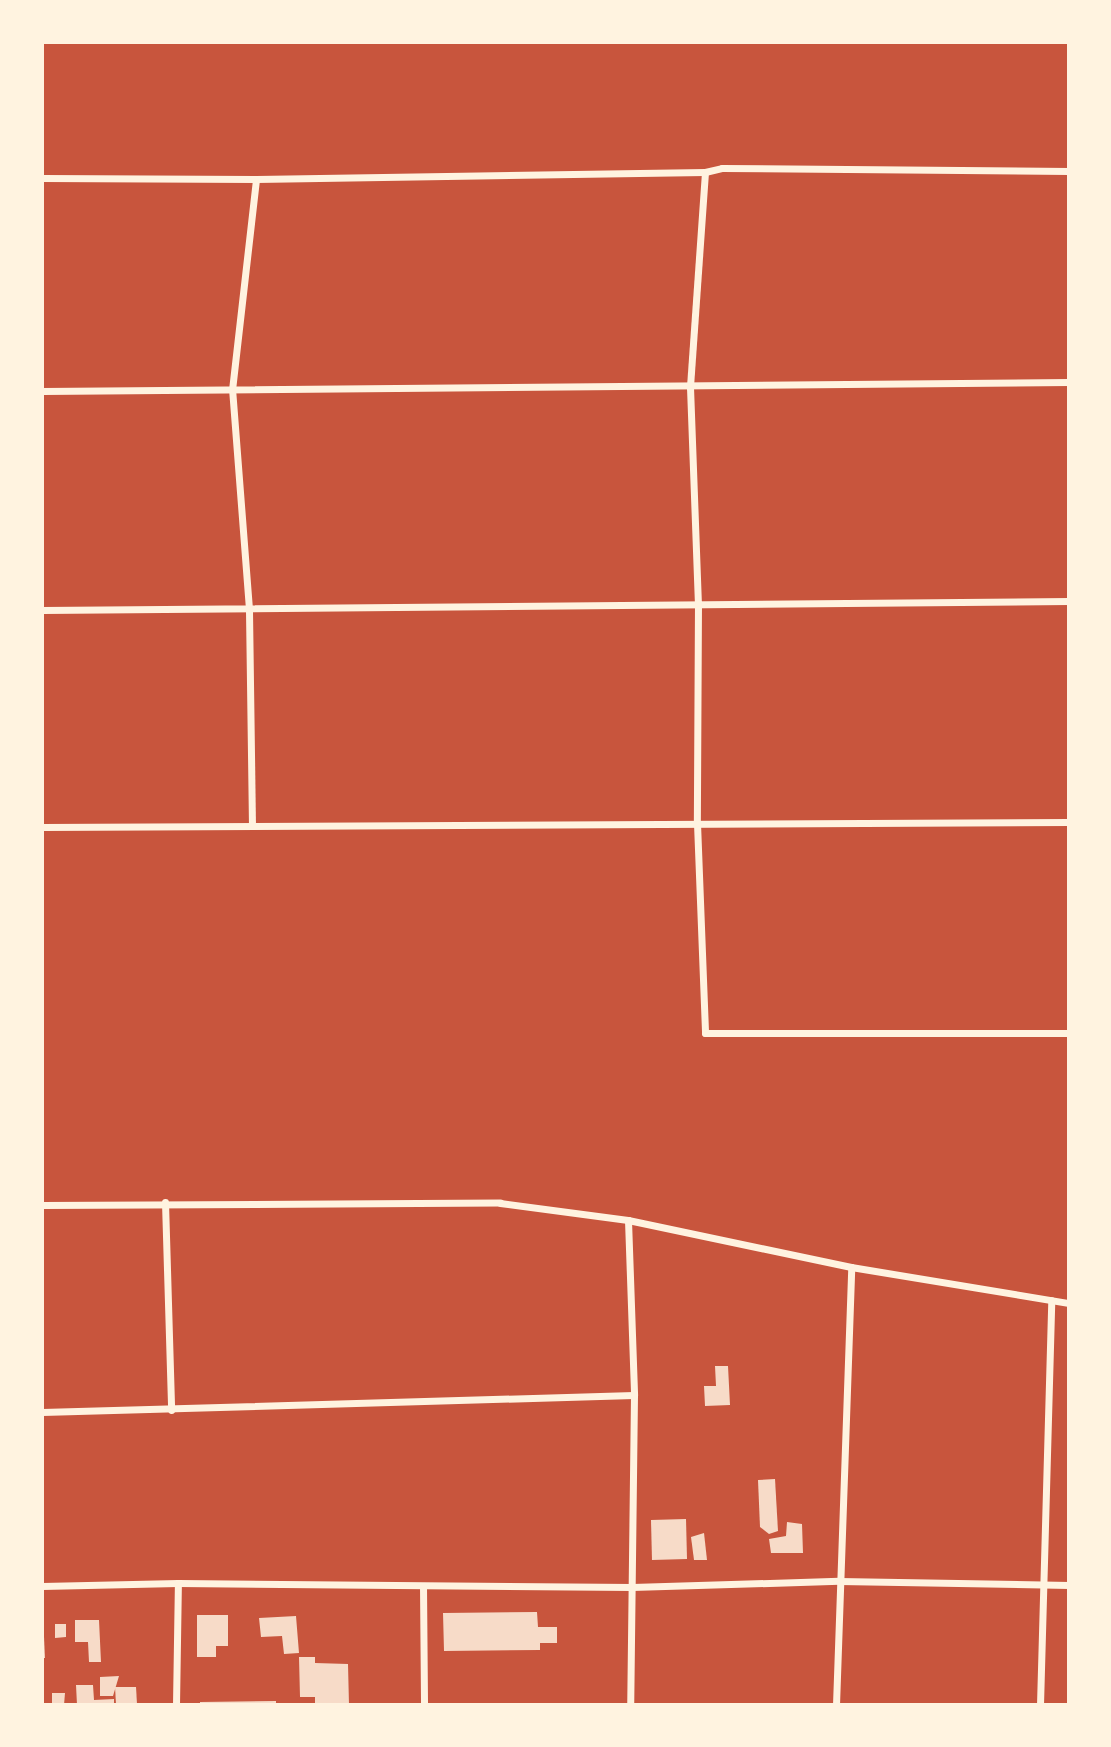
<!DOCTYPE html>
<html>
<head>
<meta charset="utf-8">
<style>
	body { margin:0 }
	#map { position:relative; width:1111px; height:1747px; overflow:hidden; background:#c8553d; font-family:"Noto Sans",sans-serif }
	div>[style] { position:absolute }
	[style*='--x'] { left:calc(var(--x)*1px); top:calc(var(--y)*1px); width:calc(var(--w)*1px); rotate:calc(var(--a)*1deg) }
	.building>* { inset:0; background:#f7dbc8 }
	.minor>* { height:7px; margin:-3.5px; padding:0 3.5px; transform-origin:3.5px; border-radius:3.5px; background:#fff3e0 }
	span { translate:-50% -50%; white-space:nowrap; text-align:center; line-height:1.15; -webkit-text-stroke:6px #fff3e0; paint-order:stroke }
	.frame { position:absolute; inset:0; border:44px solid #fff3e0; pointer-events:none }
</style>
</head>
<body>
<div id="map">
	<div class="building">
		<i style="clip-path:polygon(715px 1366px,728px 1366px,730px 1405px,705px 1406px,704px 1386px,716px 1386px)"></i>
		<i style="clip-path:polygon(775px 1479px,778px 1531px,769px 1534px,760px 1527px,758px 1480px)"></i>
		<i style="clip-path:polygon(686px 1519px,687px 1559px,652px 1560px,651px 1520px)"></i>
		<i style="clip-path:polygon(787px 1522px,802px 1524px,803px 1553px,771px 1553px,769px 1539px,786px 1536px)"></i>
		<i style="clip-path:polygon(704px 1533px,707px 1560px,694px 1560px,691px 1537px)"></i>
		<i style="clip-path:polygon(537px 1612px,538px 1627px,557px 1627px,557px 1643px,540px 1643px,540px 1650px,444px 1651px,443px 1613px)"></i>
		<i style="clip-path:polygon(197px 1615px,228px 1615px,228px 1646px,216px 1646px,216px 1657px,197px 1657px)"></i>
		<i style="clip-path:polygon(296px 1616px,299px 1653px,284px 1654px,282px 1636px,261px 1637px,259px 1618px)"></i>
		<i style="clip-path:polygon(75px 1620px,99px 1620px,101px 1662px,89px 1662px,88px 1642px,75px 1642px)"></i>
		<i style="clip-path:polygon(55px 1624px,66px 1624px,66px 1637px,55px 1638px)"></i>
		<i style="clip-path:polygon(42px 1637px,44px 1637px,45px 1658px,42px 1658px)"></i>
		<i style="clip-path:polygon(299px 1657px,315px 1657px,315px 1663px,348px 1664px,349px 1705px,315px 1705px,315px 1697px,300px 1697px)"></i>
		<i style="clip-path:polygon(119px 1676px,113px 1696px,100px 1696px,100px 1677px)"></i>
		<i style="clip-path:polygon(76px 1685px,93px 1685px,94px 1700px,114px 1699px,114px 1705px,77px 1705px)"></i>
		<i style="clip-path:polygon(115px 1687px,136px 1687px,137px 1704px,116px 1704px)"></i>
		<i style="clip-path:polygon(52px 1693px,65px 1693px,64px 1705px,52px 1705px)"></i>
		<i style="clip-path:polygon(276px 1701px,276px 1705px,200px 1705px,200px 1702px)"></i>
	</div>
	<div class="minor">
		<i style="--x:705;--y:172;--w:216;--a:94"></i>
		<i style="--x:690;--y:387;--w:216;--a:87.9"></i>
		<i style="--x:698;--y:603;--w:220;--a:90.3"></i>
		<i style="--x:697;--y:823;--w:210;--a:87.8"></i>
		<i style="--x:705;--y:1033;--w:364;--a:0"></i>
		<i style="--x:42;--y:178;--w:214;--a:0.3"></i>
		<i style="--x:256;--y:179;--w:449;--a:-0.9"></i>
		<i style="--x:705;--y:172;--w:17;--a:-13"></i>
		<i style="--x:722;--y:168;--w:347;--a:0.5"></i>
		<i style="--x:42;--y:391;--w:1027;--a:-0.5"></i>
		<i style="--x:42;--y:610;--w:1027;--a:-0.5"></i>
		<i style="--x:252;--y:826;--w:217;--a:-90.8"></i>
		<i style="--x:249;--y:609;--w:220;--a:-94.4"></i>
		<i style="--x:232;--y:390;--w:212;--a:-83.5"></i>
		<i style="--x:42;--y:827;--w:1027;--a:-0.28"></i>
		<i style="--x:165;--y:1202;--w:208;--a:88.3"></i>
		<i style="--x:42;--y:1205;--w:458;--a:-0.3"></i>
		<i style="--x:500;--y:1203;--w:129;--a:7.6"></i>
		<i style="--x:628;--y:1220;--w:228;--a:11.9"></i>
		<i style="--x:851;--y:1267;--w:221;--a:9.4"></i>
		<i style="--x:628;--y:1220;--w:175;--a:88"></i>
		<i style="--x:634;--y:1395;--w:310;--a:90.7"></i>
		<i style="--x:42;--y:1412;--w:592;--a:-1.64"></i>
		<i style="--x:42;--y:1586;--w:136;--a:-1.3"></i>
		<i style="--x:178;--y:1583;--w:454;--a:0.5"></i>
		<i style="--x:632;--y:1587;--w:207;--a:-1.7"></i>
		<i style="--x:839;--y:1581;--w:230;--a:1"></i>
		<i style="--x:423;--y:1586;--w:119;--a:89.5"></i>
		<i style="--x:176;--y:1705;--w:122;--a:-89.1"></i>
		<i style="--x:836;--y:1705;--w:438;--a:-88"></i>
		<i style="--x:1040;--y:1705;--w:405;--a:-88.4"></i>
	</div>
	<div class="frame"></div>
</div>
</body>
</html>
